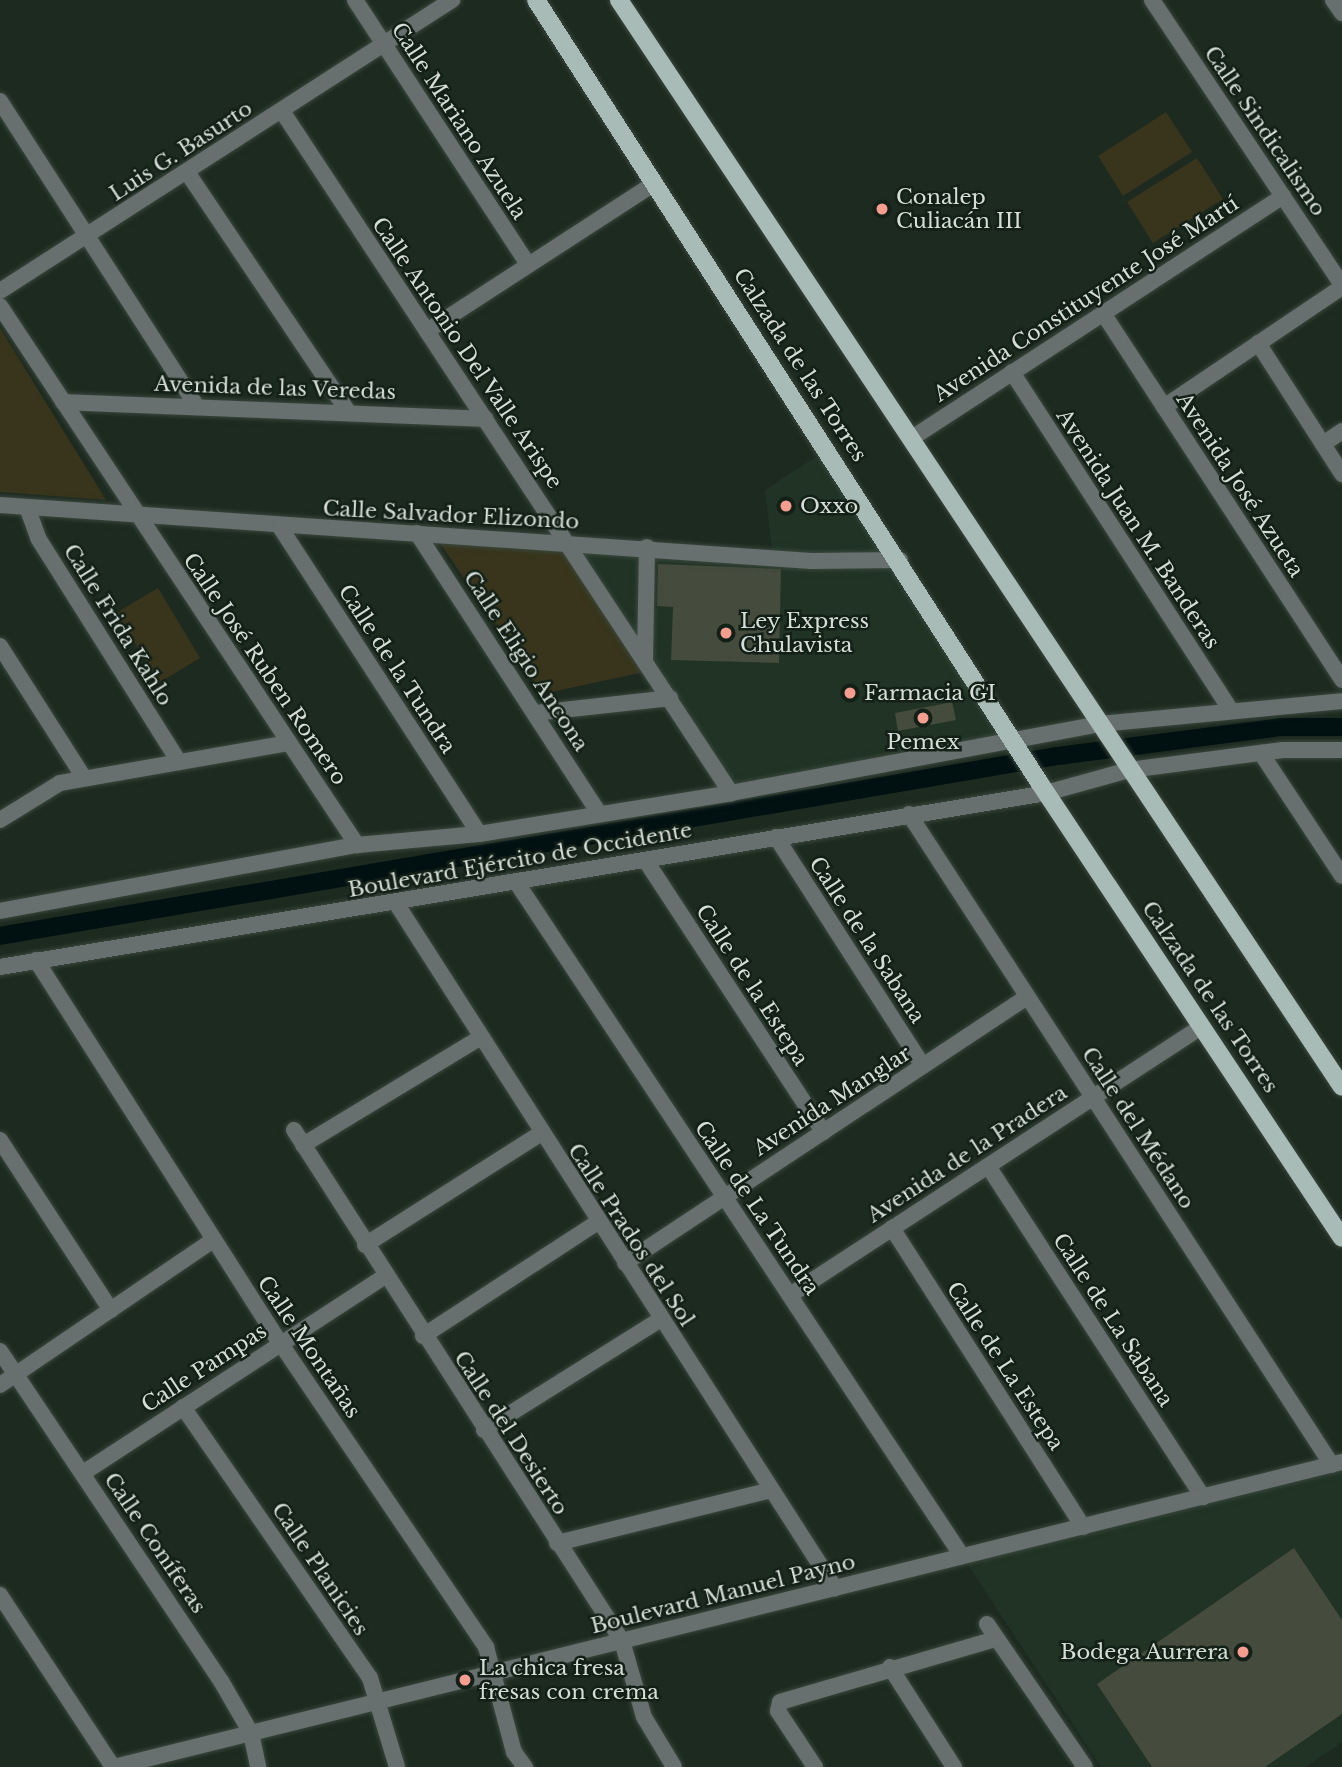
<!DOCTYPE html>
<html>
<head>
<meta charset="utf-8">
<style>
	body { margin:0 }
	#map { position:relative; width:1342px; height:1767px; overflow:hidden; background:#1d2a20; font-family:"Libre Baskerville",serif }
	div>[style] { position:absolute }
	[style*='--x'] { left:calc(var(--x)*1px); top:calc(var(--y)*1px); width:calc(var(--w)*1px); rotate:calc(var(--a)*1deg) }
	.built>* { inset:0; background:#203325 }
	.green>* { inset:0; background:#38351c }
	.canal>* { height:18px; margin:-9px; padding:0 9px; transform-origin:9px; border-radius:9px; background:#011011 }
	.building>* { inset:0; background:#454b3d }
	.roads { filter:drop-shadow(0 0 2px #3a473d) drop-shadow(0 0 2px #3a473d) }
	.minor>* { height:16px; margin:-8px; padding:0 8px; transform-origin:8px; border-radius:8px; background:#67706e }
	.major>* { height:18px; margin:-9px; padding:0 9px; transform-origin:9px; border-radius:9px; background:#a9bbb6 }
	.dots>* { width:19px; height:19px; translate:-50% -50%; box-sizing:border-box; border:4px solid #132017; border-radius:50% }
	span { translate:-50% -50%; white-space:nowrap; text-align:center; line-height:1.15; -webkit-text-stroke:5px #132017; paint-order:stroke }
	.street-label { font-size:21px; color:#d5ddd6 }
	.poi-label { font-size:21px; color:#d5ddd6 }
	.left { translate:0 -50%; text-align:left }
	.right { translate:-100% -50%; text-align:right }
</style>
</head>
<body>
<div id="map">
	<div class="built">
		<i style="clip-path:polygon(828px 449px,1015px 742px,731px 793px,567px 542px,773px 557px,765px 490px)"></i>
		<i style="clip-path:polygon(1342px 1462px,1342px 1742px,1306px 1767px,1101px 1767px,962px 1556px)"></i>
	</div>
	<div class="green">
		<i style="clip-path:polygon(1166px 112px,1192px 152px,1123px 196px,1098px 156px)"></i>
		<i style="clip-path:polygon(1197px 158px,1223px 199px,1153px 243px,1127px 202px)"></i>
		<i style="clip-path:polygon(0 328px,106px 500px,0 492px)"></i>
		<i style="clip-path:polygon(438px 540px,559px 546px,644px 672px,542px 694px)"></i>
		<i style="clip-path:polygon(158px 588px,200px 658px,159px 683px,116px 613px)"></i>
	</div>
	<div class="canal">
		<i style="--x:0;--y:936;--w:1073;--a:-9.66"></i>
		<i style="--x:1058;--y:756;--w:224;--a:-7.4"></i>
		<i style="--x:1280;--y:727;--w:62;--a:0"></i>
	</div>
	<div class="building">
		<i style="clip-path:polygon(658px 564px,781px 569px,779px 663px,671px 660px,673px 607px,657px 606px)"></i>
		<i style="clip-path:polygon(952px 702px,956px 720px,898px 731px,895px 713px)"></i>
		<i style="clip-path:polygon(1294px 1548px,1342px 1620px,1342px 1714px,1265px 1767px,1152px 1767px,1097px 1684px)"></i>
	</div>
	<div class="roads">
		<div class="minor">
			<i style="--x:355;--y:0;--w:316;--a:56.8"></i>
			<i style="--x:1152;--y:0;--w:343;--a:56.3"></i>
			<i style="--x:1333;--y:0;--w:16;--a:55"></i>
			<i style="--x:0;--y:101;--w:364;--a:57.2"></i>
			<i style="--x:282;--y:111;--w:817;--a:56.64"></i>
			<i style="--x:187;--y:172;--w:287;--a:56.1"></i>
			<i style="--x:0;--y:291;--w:538;--a:-32.77"></i>
			<i style="--x:0;--y:306;--w:647;--a:56.48"></i>
			<i style="--x:1103;--y:313;--w:438;--a:56.9"></i>
			<i style="--x:427;--y:331;--w:272;--a:-33"></i>
			<i style="--x:1258;--y:343;--w:156;--a:57.3"></i>
			<i style="--x:1012;--y:372;--w:400;--a:57.1"></i>
			<i style="--x:63;--y:402;--w:423;--a:2.3"></i>
			<i style="--x:1164;--y:407;--w:215;--a:-34"></i>
			<i style="--x:912;--y:438;--w:443;--a:-33.1"></i>
			<i style="--x:1323;--y:444;--w:23;--a:-34"></i>
			<i style="--x:0;--y:505;--w:813;--a:3.95"></i>
			<i style="--x:811;--y:561;--w:89;--a:-0.6"></i>
			<i style="--x:27;--y:507;--w:33;--a:70"></i>
			<i style="--x:38;--y:538;--w:265;--a:57.8"></i>
			<i style="--x:280;--y:527;--w:366;--a:57"></i>
			<i style="--x:417;--y:533;--w:334;--a:57"></i>
			<i style="--x:0;--y:646;--w:156;--a:57.5"></i>
			<i style="--x:645;--y:661;--w:114;--a:-89"></i>
			<i style="--x:535;--y:713;--w:136;--a:-6.3"></i>
			<i style="--x:1261;--y:753;--w:147;--a:56.6"></i>
			<i style="--x:909;--y:814;--w:776;--a:56.99"></i>
			<i style="--x:0;--y:820;--w:70;--a:-31.7"></i>
			<i style="--x:60;--y:783;--w:232;--a:-9.9"></i>
			<i style="--x:776;--y:837;--w:272;--a:57.3"></i>
			<i style="--x:646;--y:861;--w:324;--a:56.8"></i>
			<i style="--x:517;--y:883;--w:807;--a:56.53"></i>
			<i style="--x:396;--y:903;--w:814;--a:57.35"></i>
			<i style="--x:0;--y:911;--w:363;--a:-10.5"></i>
			<i style="--x:357;--y:845;--w:122;--a:-5.2"></i>
			<i style="--x:479;--y:834;--w:255;--a:-9.2"></i>
			<i style="--x:731;--y:793;--w:375;--a:-10.6"></i>
			<i style="--x:1100;--y:724;--w:243;--a:-5.4"></i>
			<i style="--x:36;--y:960;--w:456;--a:57.5"></i>
			<i style="--x:281;--y:1344;--w:366;--a:55.9"></i>
			<i style="--x:486;--y:1647;--w:109;--a:75.1"></i>
			<i style="--x:514;--y:1752;--w:19;--a:54"></i>
			<i style="--x:0;--y:967;--w:1060;--a:-9.44"></i>
			<i style="--x:1046;--y:793;--w:86;--a:-15.5"></i>
			<i style="--x:1129;--y:770;--w:155;--a:-7.4"></i>
			<i style="--x:1283;--y:750;--w:59;--a:0"></i>
			<i style="--x:294;--y:1130;--w:607;--a:57.3"></i>
			<i style="--x:622;--y:1641;--w:79;--a:73.9"></i>
			<i style="--x:644;--y:1717;--w:58;--a:59"></i>
			<i style="--x:0;--y:1140;--w:203;--a:56.9"></i>
			<i style="--x:303;--y:1145;--w:207;--a:-31.2"></i>
			<i style="--x:988;--y:1166;--w:395;--a:57"></i>
			<i style="--x:892;--y:1228;--w:355;--a:57.4"></i>
			<i style="--x:365;--y:1245;--w:207;--a:-32.4"></i>
			<i style="--x:625;--y:1263;--w:482;--a:-33.5"></i>
			<i style="--x:790;--y:1295;--w:492;--a:-33.1"></i>
			<i style="--x:423;--y:1336;--w:209;--a:-33.1"></i>
			<i style="--x:0;--y:1351;--w:397;--a:56.2"></i>
			<i style="--x:221;--y:1681;--w:60;--a:60"></i>
			<i style="--x:251;--y:1733;--w:35;--a:78"></i>
			<i style="--x:0;--y:1385;--w:258;--a:-34.2"></i>
			<i style="--x:183;--y:1407;--w:329;--a:55.4"></i>
			<i style="--x:370;--y:1678;--w:93;--a:73.1"></i>
			<i style="--x:484;--y:1430;--w:209;--a:-32.1"></i>
			<i style="--x:83;--y:1473;--w:361;--a:-33.1"></i>
			<i style="--x:557;--y:1543;--w:220;--a:-13.9"></i>
			<i style="--x:0;--y:1595;--w:206;--a:56.7"></i>
			<i style="--x:987;--y:1624;--w:173;--a:55.6"></i>
			<i style="--x:890;--y:1667;--w:119;--a:57.4"></i>
			<i style="--x:114;--y:1767;--w:1265;--a:-13.95"></i>
			<i style="--x:815;--y:1767;--w:67;--a:-123.5"></i>
			<i style="--x:778;--y:1711;--w:9;--a:-77"></i>
			<i style="--x:780;--y:1702;--w:225;--a:-16.3"></i>
		</div>
		<div class="major">
			<i style="--x:536;--y:0;--w:930;--a:57.25"></i>
			<i style="--x:1039;--y:782;--w:547;--a:56.4"></i>
			<i style="--x:619;--y:0;--w:1305;--a:56.37"></i>
		</div>
	</div>
	<div class="dots">
		<i style="left:882px;top:209px;background:#f59d8e"></i>
		<i style="left:786px;top:506px;background:#f59d8e"></i>
		<i style="left:726px;top:633px;background:#f59d8e"></i>
		<i style="left:850px;top:693px;background:#f59d8e"></i>
		<i style="left:923px;top:718px;background:#f59d8e"></i>
		<i style="left:1243px;top:1652px;background:#f59d8e"></i>
		<i style="left:465px;top:1680px;background:#f59d8e"></i>
	</div>
	<div class="street-label">
		<span style="left:459px;top:121px;rotate:57deg">Calle Mariano Azuela</span>
		<span style="left:1265px;top:131px;rotate:56deg">Calle Sindicalismo</span>
		<span style="left:181px;top:151px;rotate:-33deg">Luis G. Basurto</span>
		<span style="left:1086px;top:299px;rotate:-33deg">Avenida Constituyente José Martí</span>
		<span style="left:467px;top:353px;rotate:56deg">Calle Antonio Del Valle Arispe</span>
		<span style="left:800px;top:365px;rotate:57deg">Calzada de las Torres</span>
		<span style="left:275px;top:388px;rotate:2deg">Avenida de las Veredas</span>
		<span style="left:1240px;top:485px;rotate:57deg">Avenida José Azueta</span>
		<span style="left:451px;top:515px;rotate:3deg">Calle Salvador Elizondo</span>
		<span style="left:1138px;top:529px;rotate:57deg">Avenida Juan M. Banderas</span>
		<span style="left:118px;top:625px;rotate:58deg">Calle Frida Kahlo</span>
		<span style="left:526px;top:661px;rotate:57deg">Calle Eligio Ancona</span>
		<span style="left:265px;top:669px;rotate:56deg">Calle José Ruben Romero</span>
		<span style="left:397px;top:669px;rotate:57deg">Calle de la Tundra</span>
		<span style="left:520px;top:860px;rotate:-10deg">Boulevard Ejército de Occidente</span>
		<span style="left:867px;top:940px;rotate:57deg">Calle de la Sabana</span>
		<span style="left:752px;top:985px;rotate:57deg">Calle de la Estepa</span>
		<span style="left:1210px;top:997px;rotate:56deg">Calzada de las Torres</span>
		<span style="left:832px;top:1101px;rotate:-33deg">Avenida Manglar</span>
		<span style="left:1138px;top:1128px;rotate:57deg">Calle del Médano</span>
		<span style="left:967px;top:1154px;rotate:-33deg">Avenida de la Pradera</span>
		<span style="left:757px;top:1208px;rotate:56deg">Calle de La Tundra</span>
		<span style="left:631px;top:1235px;rotate:57deg">Calle Prados del Sol</span>
		<span style="left:1113px;top:1320px;rotate:57deg">Calle de La Sabana</span>
		<span style="left:309px;top:1347px;rotate:56deg">Calle Montañas</span>
		<span style="left:1005px;top:1366px;rotate:57deg">Calle de La Estepa</span>
		<span style="left:204px;top:1368px;rotate:-33deg">Calle Pampas</span>
		<span style="left:511px;top:1433px;rotate:57deg">Calle del Desierto</span>
		<span style="left:155px;top:1543px;rotate:56deg">Calle Coníferas</span>
		<span style="left:320px;top:1569px;rotate:56deg">Calle Planicies</span>
		<span style="left:723px;top:1594px;rotate:-14deg">Boulevard Manuel Payno</span>
	</div>
	<div class="poi-label">
		<span class="left" style="left:896px;top:209px">Conalep<br>Culiacán III</span>
		<span class="left" style="left:800px;top:506px">Oxxo</span>
		<span class="left" style="left:740px;top:633px">Ley Express<br>Chulavista</span>
		<span class="left" style="left:864px;top:693px">Farmacia GI</span>
		<span style="left:923px;top:742px">Pemex</span>
		<span class="right" style="left:1229px;top:1652px">Bodega Aurrera</span>
		<span class="left" style="left:479px;top:1680px">La chica fresa<br>fresas con crema</span>
	</div>
</div>
</body>
</html>
